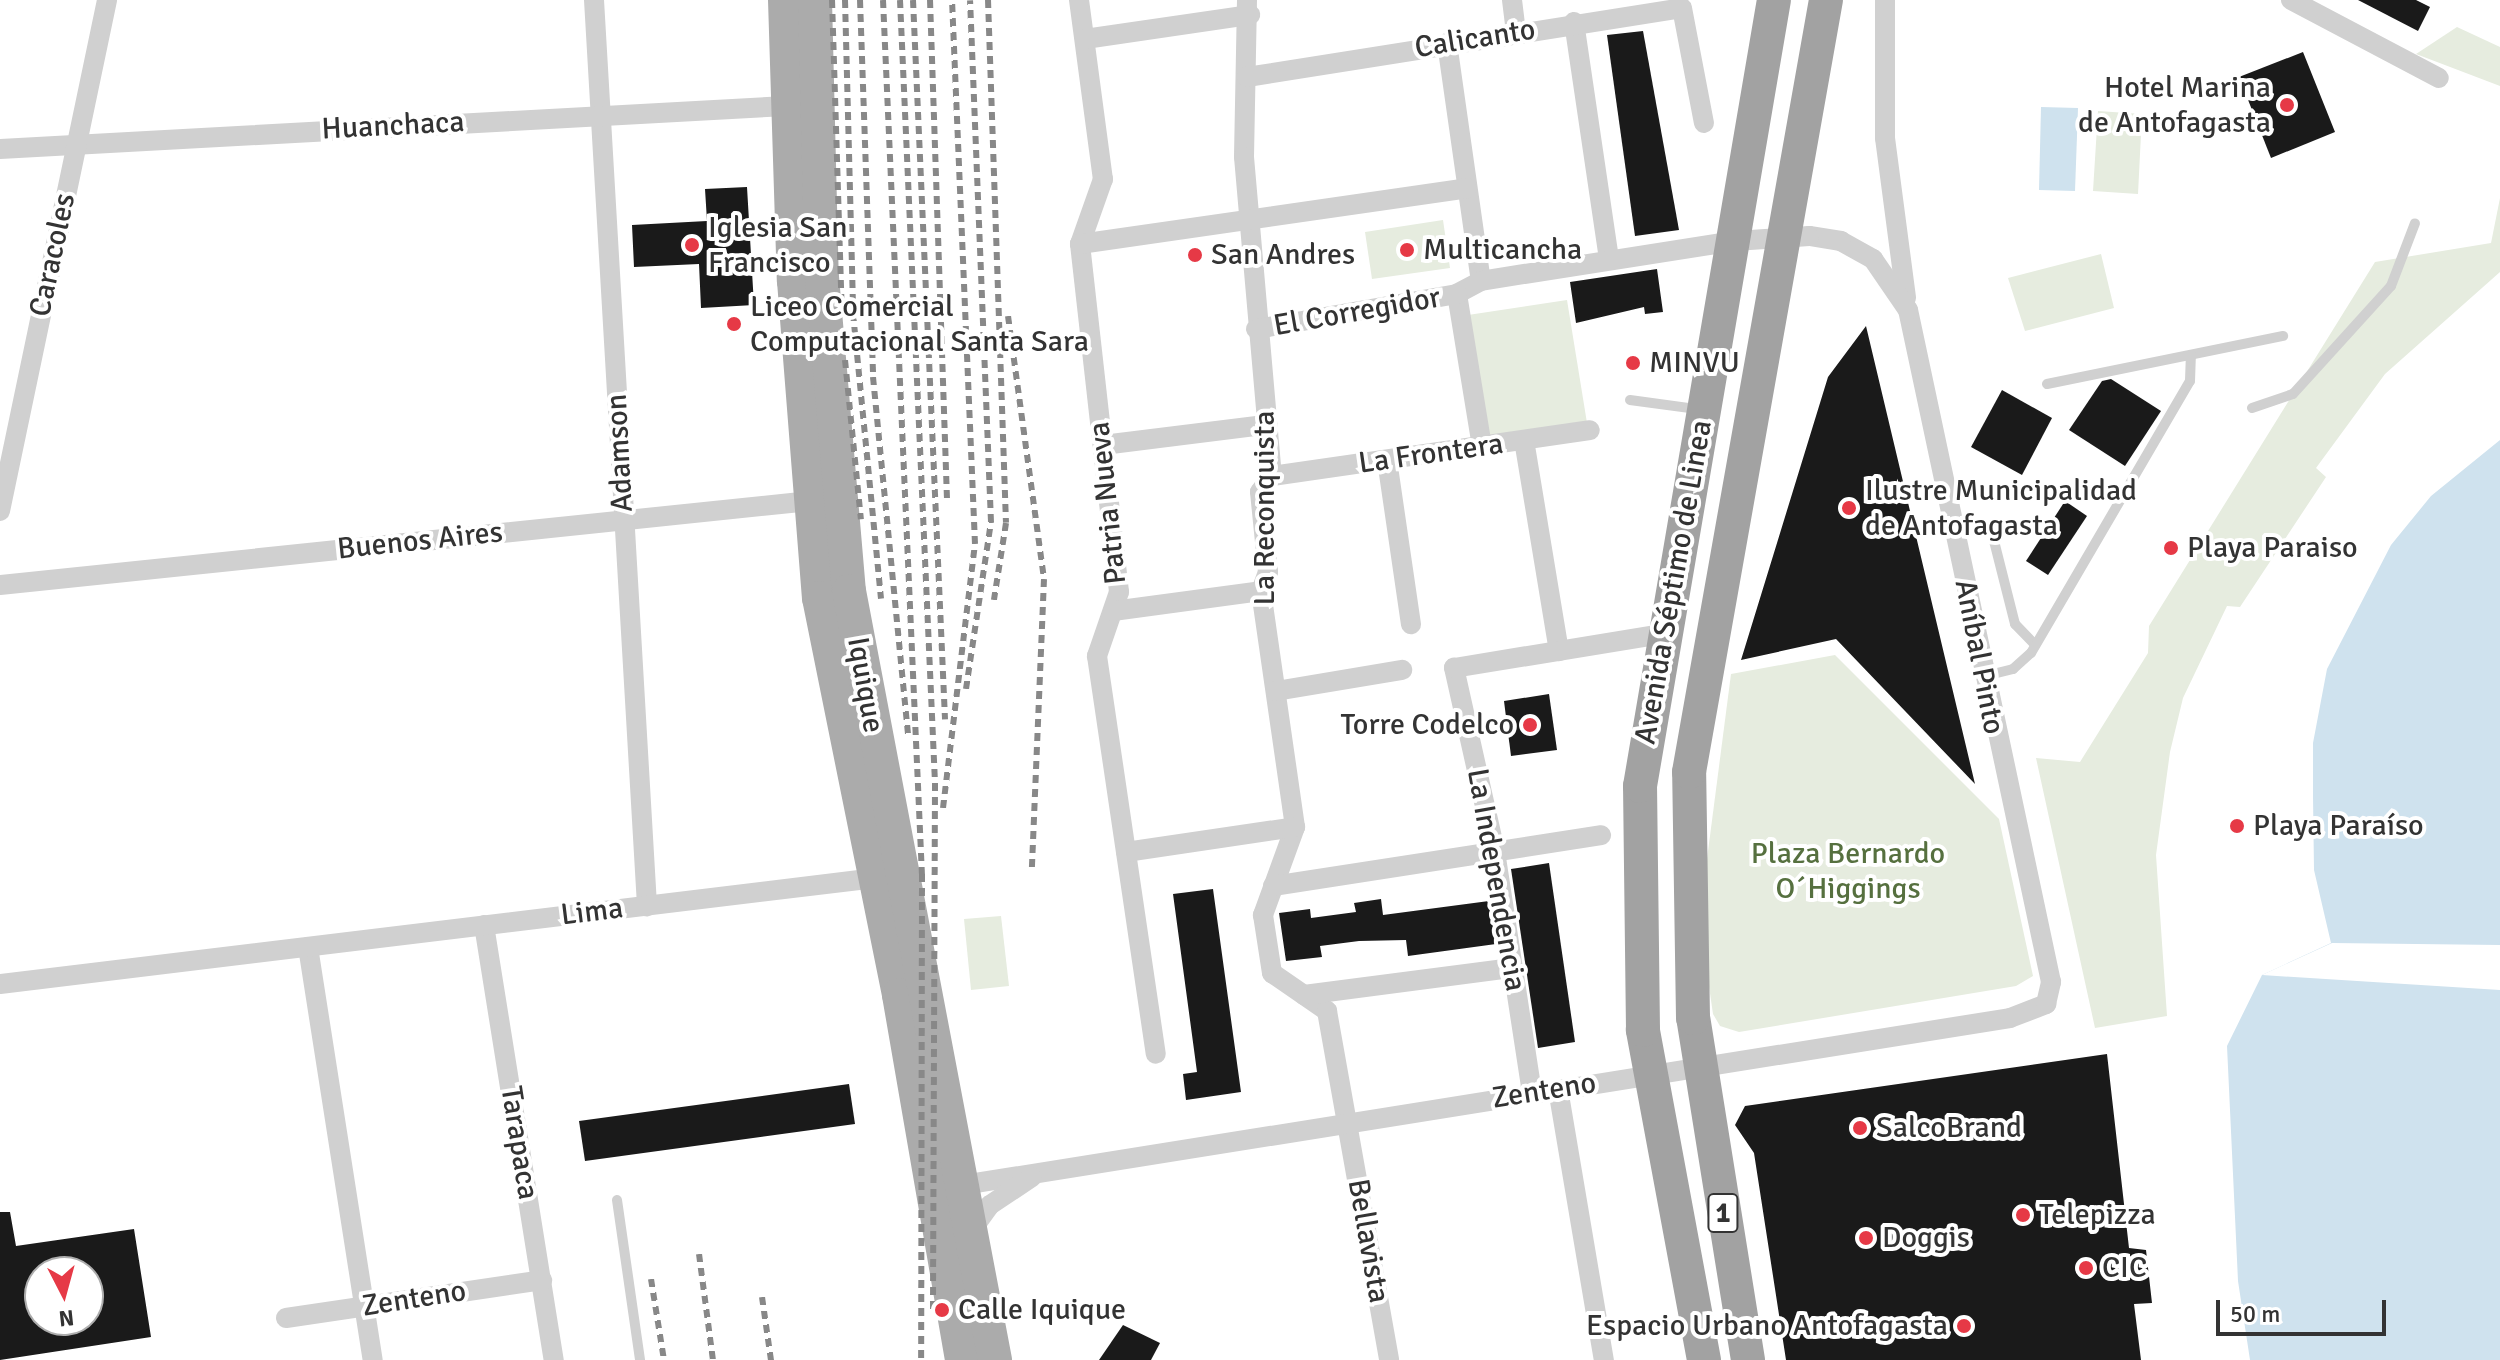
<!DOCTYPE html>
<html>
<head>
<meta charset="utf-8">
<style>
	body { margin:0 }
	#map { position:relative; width:2500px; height:1360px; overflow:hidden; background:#fff; font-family:Signika,sans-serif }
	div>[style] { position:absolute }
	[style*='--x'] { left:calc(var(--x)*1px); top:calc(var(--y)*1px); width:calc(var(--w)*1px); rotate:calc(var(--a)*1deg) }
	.green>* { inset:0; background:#e6ecdf }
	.water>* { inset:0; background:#cfe2ee }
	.pier>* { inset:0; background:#fff }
	.building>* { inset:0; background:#1a1a1a }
	.service>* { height:10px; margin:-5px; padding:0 5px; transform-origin:5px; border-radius:5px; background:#d0d0d0 }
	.minor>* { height:20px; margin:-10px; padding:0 10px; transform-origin:10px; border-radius:10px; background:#d0d0d0 }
	.primary>* { height:34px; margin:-17px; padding:0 17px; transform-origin:17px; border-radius:17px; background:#ababab }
	.trunk>* { height:34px; margin:-17px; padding:0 17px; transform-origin:17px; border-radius:17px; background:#a2a2a2 }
	.rail>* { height:6px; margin-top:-3px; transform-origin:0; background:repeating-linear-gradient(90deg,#888 0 8px,transparent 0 14px) }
	.dots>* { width:22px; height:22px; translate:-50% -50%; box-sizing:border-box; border:4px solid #fff; border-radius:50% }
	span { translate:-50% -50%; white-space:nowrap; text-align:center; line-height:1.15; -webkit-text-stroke:8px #fff; paint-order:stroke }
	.shield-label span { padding:2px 6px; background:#fff; border:2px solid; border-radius:6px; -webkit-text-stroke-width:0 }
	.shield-label { font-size:28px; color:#333; font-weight:700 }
	.street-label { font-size:30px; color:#333 }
	.poi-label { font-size:30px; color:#333 }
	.right { translate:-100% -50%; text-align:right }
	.left { translate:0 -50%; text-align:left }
	.park-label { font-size:30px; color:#56703f }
	.north { position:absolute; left:24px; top:1256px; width:80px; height:80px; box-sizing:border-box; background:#fff; border:2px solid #adadad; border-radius:50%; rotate:174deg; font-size:22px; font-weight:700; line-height:32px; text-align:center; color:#333 }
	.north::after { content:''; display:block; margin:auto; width:28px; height:36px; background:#e63946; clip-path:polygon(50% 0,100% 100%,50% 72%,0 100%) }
	.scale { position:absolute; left:2216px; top:1300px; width:170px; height:36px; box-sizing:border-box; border:4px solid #333; border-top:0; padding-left:10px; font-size:24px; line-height:28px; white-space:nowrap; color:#333; -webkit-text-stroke:6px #fff; paint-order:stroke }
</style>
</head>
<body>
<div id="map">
	<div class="green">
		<i style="clip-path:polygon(2457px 27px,2500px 47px,2500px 86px,2416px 54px)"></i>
		<i style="clip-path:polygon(2098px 111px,2142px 114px,2138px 194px,2093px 191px)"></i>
		<i style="clip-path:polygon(2500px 198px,2500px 272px,2385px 374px,2316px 468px,2326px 477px,2240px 607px,2227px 606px,2183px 698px,2170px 752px,2156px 855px,2167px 1016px,2095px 1028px,2036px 758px,2080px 762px,2148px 653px,2149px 626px,2375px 262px,2491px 243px)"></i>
		<i style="clip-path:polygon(1443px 220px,1450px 268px,1372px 279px,1365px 232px)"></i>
		<i style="clip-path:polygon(2101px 254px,2114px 308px,2025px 331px,2008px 278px)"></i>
		<i style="clip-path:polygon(1567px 300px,1587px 423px,1488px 439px,1468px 315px)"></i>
		<i style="clip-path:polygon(1835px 655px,1999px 819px,2033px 976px,2016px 986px,1739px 1032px,1720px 1026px,1713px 1014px,1706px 966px,1707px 859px,1731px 674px)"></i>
		<i style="clip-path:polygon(1001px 916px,1009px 986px,971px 990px,964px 919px)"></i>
	</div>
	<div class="water">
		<i style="clip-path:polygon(2041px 107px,2078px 108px,2075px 191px,2039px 190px)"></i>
		<i style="clip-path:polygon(2500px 440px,2500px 1360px,2250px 1360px,2238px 1281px,2227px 1046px,2262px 975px,2331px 943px,2314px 870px,2313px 797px,2313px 743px,2327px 669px,2391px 545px,2431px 496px)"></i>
	</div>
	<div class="pier">
		<i style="clip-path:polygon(2332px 943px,2500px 945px,2500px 990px,2262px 975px)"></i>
	</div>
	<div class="building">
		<i style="clip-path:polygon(2358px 0,2416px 0,2430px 7px,2418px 31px)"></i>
		<i style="clip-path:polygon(1643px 31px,1679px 230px,1635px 236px,1607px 35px)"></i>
		<i style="clip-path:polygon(2303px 52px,2335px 132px,2271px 158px,2239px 77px)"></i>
		<i style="clip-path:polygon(747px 187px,754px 305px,701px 308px,699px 264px,634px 267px,632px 225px,707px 221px,705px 189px)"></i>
		<i style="clip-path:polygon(1657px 269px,1663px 312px,1645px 314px,1644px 307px,1576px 323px,1570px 282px)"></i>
		<i style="clip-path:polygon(1866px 326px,1975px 784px,1836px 639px,1741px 660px,1828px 377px)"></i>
		<i style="clip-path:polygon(2111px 379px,2161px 411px,2125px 466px,2069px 430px,2102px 381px)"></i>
		<i style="clip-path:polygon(2002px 390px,2052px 418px,2022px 475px,1971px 447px)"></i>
		<i style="clip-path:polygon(2065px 501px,2087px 516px,2048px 575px,2026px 561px)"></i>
		<i style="clip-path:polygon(1549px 694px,1557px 750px,1511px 756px,1504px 701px)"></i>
		<i style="clip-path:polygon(1549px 863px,1575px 1042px,1538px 1048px,1511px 869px)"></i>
		<i style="clip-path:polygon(1213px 889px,1241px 1092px,1186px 1100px,1183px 1074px,1197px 1072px,1173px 894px)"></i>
		<i style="clip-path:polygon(1381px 899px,1383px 915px,1489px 901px,1496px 944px,1408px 956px,1406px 940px,1359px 941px,1320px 946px,1322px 957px,1286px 961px,1279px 913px,1310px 909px,1311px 918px,1356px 912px,1354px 903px)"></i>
		<i style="clip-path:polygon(2107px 1054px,2129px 1248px,2146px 1250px,2152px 1303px,2134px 1304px,2141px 1360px,1786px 1360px,1754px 1153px,1735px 1125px,1745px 1106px)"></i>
		<i style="clip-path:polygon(849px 1084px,855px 1124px,585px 1161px,579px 1121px)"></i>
		<i style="clip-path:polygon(evenodd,0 1212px,10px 1212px,16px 1246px,134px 1229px,151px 1337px,0 1360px,0 1212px,40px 1272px,88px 1272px,88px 1320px,40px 1320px,40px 1272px)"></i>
		<i style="clip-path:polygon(1123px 1325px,1160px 1343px,1151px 1360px,1099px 1360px)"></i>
	</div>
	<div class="service">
		<i style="--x:2047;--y:384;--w:241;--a:-11.5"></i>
		<i style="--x:1630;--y:400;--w:68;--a:7.7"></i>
		<i style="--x:2252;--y:408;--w:43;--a:-18.9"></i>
		<i style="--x:2293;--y:394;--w:146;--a:-47.8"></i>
		<i style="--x:2391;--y:286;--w:67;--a:-69.1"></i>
		<i style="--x:1992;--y:533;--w:94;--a:75.8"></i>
		<i style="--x:2015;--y:624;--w:29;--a:46"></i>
		<i style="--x:1985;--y:676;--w:29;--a:-14"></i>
		<i style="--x:2013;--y:669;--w:24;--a:-42"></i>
		<i style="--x:2031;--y:653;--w:315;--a:-59.7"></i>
		<i style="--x:2190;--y:381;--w:26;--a:-88"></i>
		<i style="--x:617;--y:1200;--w:162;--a:81.8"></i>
	</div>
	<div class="minor">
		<i style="--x:594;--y:0;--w:908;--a:86.65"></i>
		<i style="--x:1079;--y:0;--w:181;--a:82.4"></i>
		<i style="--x:1103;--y:179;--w:69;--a:109.5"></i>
		<i style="--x:1080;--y:244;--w:350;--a:83.6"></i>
		<i style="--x:1119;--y:592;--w:68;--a:109"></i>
		<i style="--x:1097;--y:656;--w:402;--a:81.6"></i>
		<i style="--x:1247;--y:0;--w:157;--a:91.1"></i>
		<i style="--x:1244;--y:157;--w:320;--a:85"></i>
		<i style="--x:1272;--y:476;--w:20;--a:127"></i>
		<i style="--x:1260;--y:492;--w:80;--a:84.3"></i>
		<i style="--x:1268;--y:572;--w:20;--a:110"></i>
		<i style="--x:1261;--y:591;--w:238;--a:81.8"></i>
		<i style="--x:1295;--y:827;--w:94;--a:110"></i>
		<i style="--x:1263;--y:915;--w:59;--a:81.2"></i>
		<i style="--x:1272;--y:973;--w:67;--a:34.6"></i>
		<i style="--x:1327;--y:1011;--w:354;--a:79.9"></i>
		<i style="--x:1512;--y:0;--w:32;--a:83"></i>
		<i style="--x:1885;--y:0;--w:138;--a:90"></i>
		<i style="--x:1885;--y:138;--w:161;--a:82.5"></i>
		<i style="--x:2291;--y:0;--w:167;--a:27.8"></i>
		<i style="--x:1574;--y:22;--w:240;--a:81.6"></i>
		<i style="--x:1085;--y:39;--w:167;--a:-8.3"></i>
		<i style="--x:1447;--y:43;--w:240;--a:81.9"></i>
		<i style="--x:1247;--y:77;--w:440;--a:-9"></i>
		<i style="--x:1682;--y:8;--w:117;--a:79.2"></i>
		<i style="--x:0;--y:149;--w:788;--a:-3.13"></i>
		<i style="--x:1080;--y:244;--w:391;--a:-8.2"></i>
		<i style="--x:1457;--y:294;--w:154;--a:80.7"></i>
		<i style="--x:1524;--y:440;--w:214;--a:80.6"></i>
		<i style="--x:1103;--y:445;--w:161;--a:-7.1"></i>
		<i style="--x:1387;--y:460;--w:166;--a:81.7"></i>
		<i style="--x:1272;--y:476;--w:321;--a:-8.2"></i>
		<i style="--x:0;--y:511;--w:522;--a:-78.17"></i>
		<i style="--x:0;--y:585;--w:824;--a:-5.92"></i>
		<i style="--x:1113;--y:611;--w:149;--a:-7.7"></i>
		<i style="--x:1276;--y:691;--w:128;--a:-9.5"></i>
		<i style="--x:1126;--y:852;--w:171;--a:-8.4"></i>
		<i style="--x:1273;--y:886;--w:332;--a:-8.8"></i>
		<i style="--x:484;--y:925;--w:441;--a:80.9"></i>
		<i style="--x:308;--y:947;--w:418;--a:81.1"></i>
		<i style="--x:0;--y:984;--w:882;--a:-6.9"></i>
		<i style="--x:1304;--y:995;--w:210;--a:-7.4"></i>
		<i style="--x:1558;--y:1089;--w:275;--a:80.4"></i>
		<i style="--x:1532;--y:1093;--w:245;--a:-98.7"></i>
		<i style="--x:1495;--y:851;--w:188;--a:-102.6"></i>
		<i style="--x:1454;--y:668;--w:210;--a:-9.3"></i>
		<i style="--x:963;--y:1185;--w:1060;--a:-9.06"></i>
		<i style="--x:2010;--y:1018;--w:39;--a:-21"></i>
		<i style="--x:2046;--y:1004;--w:23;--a:-77"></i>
		<i style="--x:2051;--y:982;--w:687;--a:-102.01"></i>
		<i style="--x:1908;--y:310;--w:62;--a:-124.5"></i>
		<i style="--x:1873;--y:259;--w:37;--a:-151"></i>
		<i style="--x:1841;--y:241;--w:32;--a:-171"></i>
		<i style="--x:1809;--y:236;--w:74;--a:176.1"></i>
		<i style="--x:1735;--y:241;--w:257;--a:171.1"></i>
		<i style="--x:1481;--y:281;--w:27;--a:152"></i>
		<i style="--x:1457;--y:294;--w:204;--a:170.1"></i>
		<i style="--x:971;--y:1231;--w:32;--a:-54"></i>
		<i style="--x:990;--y:1205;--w:50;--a:-33.7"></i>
		<i style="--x:286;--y:1318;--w:259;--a:-8.4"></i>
	</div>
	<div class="primary">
		<i style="--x:785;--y:0;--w:281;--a:88.2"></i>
		<i style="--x:794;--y:281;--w:318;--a:85.5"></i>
		<i style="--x:819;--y:598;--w:405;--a:78.6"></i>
		<i style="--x:899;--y:995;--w:370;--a:80.2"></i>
		<i style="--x:815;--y:0;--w:277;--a:88.6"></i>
		<i style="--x:822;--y:277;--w:315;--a:85.1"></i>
		<i style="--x:849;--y:591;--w:783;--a:79.25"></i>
	</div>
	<div class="trunk">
		<i style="--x:1704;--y:1360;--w:336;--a:-100.5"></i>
		<i style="--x:1643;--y:1030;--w:244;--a:-90.7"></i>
		<i style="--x:1640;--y:786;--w:797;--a:-80.33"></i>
		<i style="--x:1748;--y:1360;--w:346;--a:-99.1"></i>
		<i style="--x:1693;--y:1018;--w:246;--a:-90.9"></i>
		<i style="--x:1689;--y:772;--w:784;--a:-79.94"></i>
	</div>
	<div class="rail">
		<i style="--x:832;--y:0;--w:312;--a:88.2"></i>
		<i style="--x:845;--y:0;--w:313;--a:88.5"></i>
		<i style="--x:853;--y:313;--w:287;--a:84.4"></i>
		<i style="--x:860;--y:0;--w:377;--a:88"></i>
		<i style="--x:873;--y:377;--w:359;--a:84.4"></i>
		<i style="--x:883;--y:0;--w:875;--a:87.45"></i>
		<i style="--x:922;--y:874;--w:486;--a:90.1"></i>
		<i style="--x:900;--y:0;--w:784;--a:87.44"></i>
		<i style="--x:935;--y:783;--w:529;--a:90.22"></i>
		<i style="--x:913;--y:0;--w:720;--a:87.45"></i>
		<i style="--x:930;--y:0;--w:500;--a:88.05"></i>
		<i style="--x:988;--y:0;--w:523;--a:88.03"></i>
		<i style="--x:1006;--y:523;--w:78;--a:98.9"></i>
		<i style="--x:1008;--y:316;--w:265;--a:82.2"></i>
		<i style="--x:1044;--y:579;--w:290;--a:92.4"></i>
		<i style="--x:845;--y:360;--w:160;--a:84.3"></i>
		<i style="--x:966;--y:689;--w:169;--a:-81.5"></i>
		<i style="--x:991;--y:522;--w:522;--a:-92.3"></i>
		<i style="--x:943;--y:808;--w:266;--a:-83.1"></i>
		<i style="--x:975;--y:544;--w:544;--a:-92.42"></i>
		<i style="--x:699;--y:1254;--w:107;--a:82.5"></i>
		<i style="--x:651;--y:1279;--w:82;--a:80.9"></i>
		<i style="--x:762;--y:1297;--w:64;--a:81.9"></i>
	</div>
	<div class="dots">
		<i style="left:2287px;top:105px;background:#e63946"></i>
		<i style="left:692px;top:245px;background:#e63946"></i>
		<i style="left:1407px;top:250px;background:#e63946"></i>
		<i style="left:1195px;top:255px;background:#e63946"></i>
		<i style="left:734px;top:324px;background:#e63946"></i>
		<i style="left:1633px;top:363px;background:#e63946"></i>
		<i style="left:1849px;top:508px;background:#e63946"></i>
		<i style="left:2171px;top:548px;background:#e63946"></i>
		<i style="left:1530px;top:725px;background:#e63946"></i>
		<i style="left:2237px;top:826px;background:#e63946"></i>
		<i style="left:1860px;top:1128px;background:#e63946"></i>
		<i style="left:2023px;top:1215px;background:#e63946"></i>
		<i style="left:1866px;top:1238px;background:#e63946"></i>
		<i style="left:2086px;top:1268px;background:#e63946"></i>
		<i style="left:942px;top:1310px;background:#e63946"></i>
		<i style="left:1964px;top:1326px;background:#e63946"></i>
	</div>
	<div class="shield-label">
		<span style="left:1723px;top:1213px">1</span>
	</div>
	<div class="street-label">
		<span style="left:1475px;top:39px;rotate:-9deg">Calicanto</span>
		<span style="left:393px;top:126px;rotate:-3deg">Huanchaca</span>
		<span style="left:53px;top:255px;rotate:-78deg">Caracoles</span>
		<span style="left:1357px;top:312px;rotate:-10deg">El Corregidor</span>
		<span style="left:620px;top:453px;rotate:-93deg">Adamson</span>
		<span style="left:1431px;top:454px;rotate:-8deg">La Frontera</span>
		<span style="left:1108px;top:503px;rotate:-96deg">Patria Nueva</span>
		<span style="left:1265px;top:508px;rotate:-90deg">La Reconquista</span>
		<span style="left:420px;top:541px;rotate:-6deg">Buenos Aires</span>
		<span style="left:1674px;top:582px;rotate:-80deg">Avenida Séptimo de Linea</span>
		<span style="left:1979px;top:657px;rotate:79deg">Aníbal Pinto</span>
		<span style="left:865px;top:685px;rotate:80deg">Iquique</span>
		<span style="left:1496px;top:880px;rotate:80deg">La Independencia</span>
		<span style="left:592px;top:912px;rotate:-7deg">Lima</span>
		<span style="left:1544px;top:1091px;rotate:-9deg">Zenteno</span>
		<span style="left:519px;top:1143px;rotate:81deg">Tarapaca</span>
		<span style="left:1368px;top:1241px;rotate:80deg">Bellavista</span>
		<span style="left:414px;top:1299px;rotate:-9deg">Zenteno</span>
	</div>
	<div class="poi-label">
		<span class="right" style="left:2271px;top:105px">Hotel Marina<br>de Antofagasta</span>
		<span class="left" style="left:708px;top:245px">Iglesia San<br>Francisco</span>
		<span class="left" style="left:1423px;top:250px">Multicancha</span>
		<span class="left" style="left:1211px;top:255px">San Andres</span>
		<span class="left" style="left:750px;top:324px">Liceo Comercial<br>Computacional Santa Sara</span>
		<span class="left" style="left:1649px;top:363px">MINVU</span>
		<span class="left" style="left:1865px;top:508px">Ilustre Municipalidad<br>de Antofagasta</span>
		<span class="left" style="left:2187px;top:548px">Playa Paraiso</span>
		<span class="right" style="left:1514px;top:725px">Torre Codelco</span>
		<span class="left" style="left:2253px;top:826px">Playa Paraíso</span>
		<span class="left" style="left:1876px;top:1128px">SalcoBrand</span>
		<span class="left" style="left:2039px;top:1215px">Telepizza</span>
		<span class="left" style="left:1882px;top:1238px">Doggis</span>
		<span class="left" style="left:2102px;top:1268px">CIC</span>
		<span class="left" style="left:958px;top:1310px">Calle Iquique</span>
		<span class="right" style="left:1948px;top:1326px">Espacio Urbano Antofagasta</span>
	</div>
	<div class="park-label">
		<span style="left:1848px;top:871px">Plaza Bernardo<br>O´Higgings</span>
	</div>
	<div class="north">N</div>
	<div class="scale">50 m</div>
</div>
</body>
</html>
